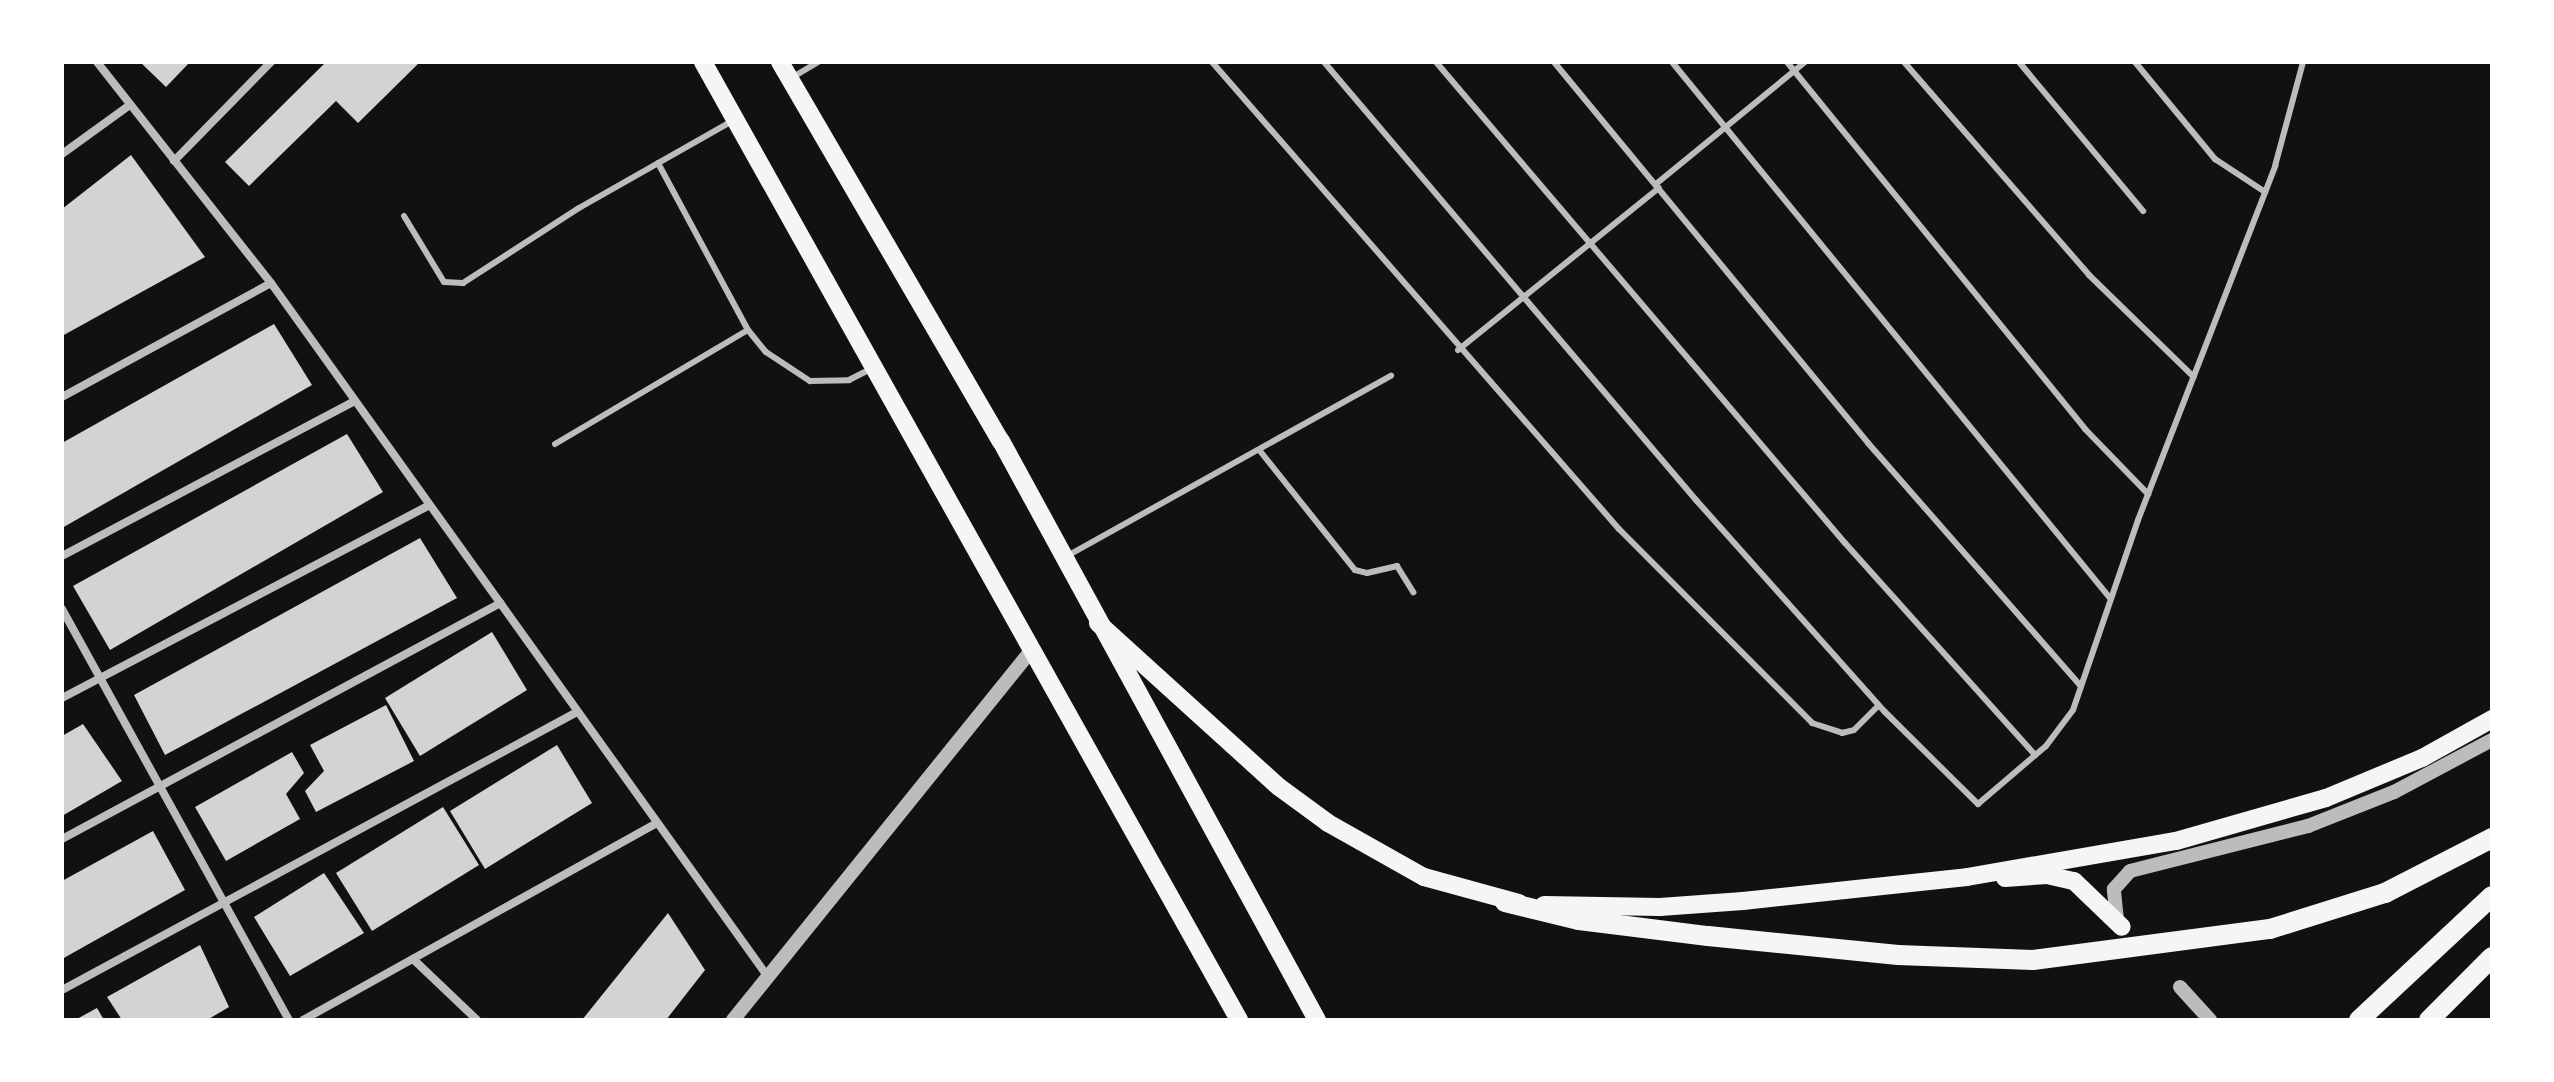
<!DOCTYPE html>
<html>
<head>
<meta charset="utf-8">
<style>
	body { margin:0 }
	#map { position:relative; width:2554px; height:1082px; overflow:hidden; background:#111; font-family:Ubuntu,sans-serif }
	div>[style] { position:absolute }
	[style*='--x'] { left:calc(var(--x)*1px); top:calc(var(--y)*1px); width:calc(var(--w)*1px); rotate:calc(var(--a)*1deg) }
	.building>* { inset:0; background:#d3d3d3 }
	.service>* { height:6px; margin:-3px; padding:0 3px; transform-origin:3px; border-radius:3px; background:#bcbcbc }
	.minor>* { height:8px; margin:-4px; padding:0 4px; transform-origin:4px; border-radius:4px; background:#bcbcbc }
	.tertiary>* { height:14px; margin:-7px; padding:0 7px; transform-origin:7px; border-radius:7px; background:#bcbcbc }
	.trunk>* { height:18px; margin:-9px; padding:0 9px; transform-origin:9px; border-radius:9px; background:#f5f5f5 }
	.motorway>* { height:20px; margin:-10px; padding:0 10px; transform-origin:10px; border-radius:10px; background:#f5f5f5 }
	span { translate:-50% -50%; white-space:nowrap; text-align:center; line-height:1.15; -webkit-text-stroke:7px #fff; paint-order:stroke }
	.frame { position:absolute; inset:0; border:64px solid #fff; pointer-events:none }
</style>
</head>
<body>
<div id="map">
	<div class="building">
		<i style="clip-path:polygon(140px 62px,190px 62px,166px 87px)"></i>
		<i style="clip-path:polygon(326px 62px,420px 62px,358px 123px,336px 101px,249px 186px,225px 162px)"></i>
		<i style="clip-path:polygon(131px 155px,205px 257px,62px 336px,62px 209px)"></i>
		<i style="clip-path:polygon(274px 324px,312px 385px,62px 528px,62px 443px)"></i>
		<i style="clip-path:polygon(347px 434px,383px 492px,110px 650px,73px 586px)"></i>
		<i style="clip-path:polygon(420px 538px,457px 598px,165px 755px,134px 695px)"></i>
		<i style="clip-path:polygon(492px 632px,527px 690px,420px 756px,385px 698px)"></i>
		<i style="clip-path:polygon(386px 705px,414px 761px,316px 812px,305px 791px,324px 771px,310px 745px)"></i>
		<i style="clip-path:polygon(83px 724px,122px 781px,62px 816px,62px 736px)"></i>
		<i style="clip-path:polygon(557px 745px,592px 803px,485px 869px,450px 811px)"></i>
		<i style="clip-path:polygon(292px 752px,304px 773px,286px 794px,300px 819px,226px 861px,195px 807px)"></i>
		<i style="clip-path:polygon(443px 807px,479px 865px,372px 931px,336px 873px)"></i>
		<i style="clip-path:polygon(153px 831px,185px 890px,62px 959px,62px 881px)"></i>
		<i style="clip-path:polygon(324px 873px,364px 933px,290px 976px,254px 917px)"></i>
		<i style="clip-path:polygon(668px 913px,705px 970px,666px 1020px,582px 1020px)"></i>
		<i style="clip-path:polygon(200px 945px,229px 1007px,207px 1020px,122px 1020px,107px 997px)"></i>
		<i style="clip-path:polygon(97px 1008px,104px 1020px,75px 1020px)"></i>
	</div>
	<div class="service">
		<i style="--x:1212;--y:62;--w:619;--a:48.93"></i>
		<i style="--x:1619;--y:529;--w:274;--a:45.1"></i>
		<i style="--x:1812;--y:723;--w:32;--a:18"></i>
		<i style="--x:1842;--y:733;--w:12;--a:-14"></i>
		<i style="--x:1854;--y:730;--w:35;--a:-45"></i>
		<i style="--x:1324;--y:62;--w:575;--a:49.66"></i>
		<i style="--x:1696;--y:500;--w:284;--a:48.3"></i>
		<i style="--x:1885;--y:712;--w:131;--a:44.7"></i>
		<i style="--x:1978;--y:804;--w:89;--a:-40.5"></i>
		<i style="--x:2046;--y:746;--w:45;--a:-53.1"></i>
		<i style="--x:2073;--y:710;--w:201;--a:-71.1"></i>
		<i style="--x:2138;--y:520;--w:380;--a:-68.8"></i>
		<i style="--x:2275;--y:166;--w:108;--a:-74.9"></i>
		<i style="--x:1436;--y:62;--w:631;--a:49.63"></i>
		<i style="--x:1845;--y:543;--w:285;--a:48.1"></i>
		<i style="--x:1554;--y:62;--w:494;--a:50.5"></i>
		<i style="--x:1868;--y:443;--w:323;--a:48.8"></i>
		<i style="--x:1672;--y:62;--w:692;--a:50.75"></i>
		<i style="--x:1787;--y:62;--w:473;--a:50.9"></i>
		<i style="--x:2085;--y:429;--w:91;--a:45.9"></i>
		<i style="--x:1904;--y:62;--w:282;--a:49"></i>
		<i style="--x:2089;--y:275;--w:146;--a:44.2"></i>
		<i style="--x:2019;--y:62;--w:194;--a:50.2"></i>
		<i style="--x:2135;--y:62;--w:126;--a:50.5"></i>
		<i style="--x:2215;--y:159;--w:60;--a:33.4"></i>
		<i style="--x:793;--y:77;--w:29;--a:-31"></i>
		<i style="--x:658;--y:163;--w:190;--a:61.7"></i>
		<i style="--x:748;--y:330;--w:28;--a:51"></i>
		<i style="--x:766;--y:352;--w:53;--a:33.4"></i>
		<i style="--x:810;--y:381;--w:39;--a:-1"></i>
		<i style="--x:849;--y:380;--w:27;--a:-27"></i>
		<i style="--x:1656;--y:184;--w:193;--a:-39.3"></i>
		<i style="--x:404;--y:216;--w:77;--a:58.8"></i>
		<i style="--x:444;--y:282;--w:19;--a:3"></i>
		<i style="--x:463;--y:283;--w:138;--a:-32.9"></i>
		<i style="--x:579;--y:208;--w:176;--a:-29.6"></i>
		<i style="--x:1458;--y:350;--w:258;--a:-38.9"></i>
		<i style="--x:555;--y:444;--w:224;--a:-30.6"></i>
		<i style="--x:1260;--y:451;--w:152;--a:51.4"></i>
		<i style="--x:1355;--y:570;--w:12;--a:14"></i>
		<i style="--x:1367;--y:573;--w:31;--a:-13"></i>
		<i style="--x:1397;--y:566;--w:31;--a:58"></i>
		<i style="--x:1067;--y:556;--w:371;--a:-29.1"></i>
	</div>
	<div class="minor">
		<i style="--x:97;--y:62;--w:281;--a:51.8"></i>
		<i style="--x:271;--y:283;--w:854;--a:54.39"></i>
		<i style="--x:62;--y:154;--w:84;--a:-35.8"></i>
		<i style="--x:174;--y:161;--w:139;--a:-45.6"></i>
		<i style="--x:62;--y:397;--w:238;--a:-28.6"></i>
		<i style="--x:62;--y:556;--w:331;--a:-27.9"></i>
		<i style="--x:62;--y:609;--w:470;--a:61.1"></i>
		<i style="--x:62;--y:698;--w:415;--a:-27.7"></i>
		<i style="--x:62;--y:839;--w:498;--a:-28.3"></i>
		<i style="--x:413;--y:959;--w:88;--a:43.6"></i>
		<i style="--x:62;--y:990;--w:585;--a:-28.36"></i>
		<i style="--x:303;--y:1020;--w:405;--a:-29.1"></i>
	</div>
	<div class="tertiary">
		<i style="--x:2117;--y:920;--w:31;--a:-96"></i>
		<i style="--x:2114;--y:889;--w:24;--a:-48"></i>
		<i style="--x:2130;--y:871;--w:184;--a:-14.2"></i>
		<i style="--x:2308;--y:826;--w:92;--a:-21.6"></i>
		<i style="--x:2394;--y:792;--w:111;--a:-28"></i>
		<i style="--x:2180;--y:987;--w:45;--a:47.7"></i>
		<i style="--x:733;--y:1020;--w:476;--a:-51.1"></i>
	</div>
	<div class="trunk">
		<i style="--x:703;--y:62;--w:1098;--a:60.77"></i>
		<i style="--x:780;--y:62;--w:439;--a:59.8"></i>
		<i style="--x:1001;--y:441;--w:660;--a:61.38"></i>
		<i style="--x:1098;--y:623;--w:244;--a:42.2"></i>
		<i style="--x:1279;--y:787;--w:61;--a:36.3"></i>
		<i style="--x:1328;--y:823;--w:110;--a:29.4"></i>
		<i style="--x:1424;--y:877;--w:98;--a:15.3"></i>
		<i style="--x:2005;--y:878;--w:42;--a:-4.1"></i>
		<i style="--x:2047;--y:875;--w:28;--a:13"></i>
		<i style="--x:2074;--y:881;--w:66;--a:43.8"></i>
		<i style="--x:1544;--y:905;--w:116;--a:1"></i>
		<i style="--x:1660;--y:907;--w:83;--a:-4.1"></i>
		<i style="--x:1743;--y:901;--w:225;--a:-6.1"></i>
		<i style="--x:1967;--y:877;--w:212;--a:-9.8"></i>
		<i style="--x:2176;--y:841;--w:156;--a:-16"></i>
		<i style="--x:2326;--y:798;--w:104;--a:-22.6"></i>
		<i style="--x:2422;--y:758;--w:80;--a:-29.1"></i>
	</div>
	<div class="motorway">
		<i style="--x:1505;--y:902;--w:76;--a:13.7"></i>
		<i style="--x:1579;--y:920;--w:130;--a:7.1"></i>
		<i style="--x:1708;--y:936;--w:191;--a:5.7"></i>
		<i style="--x:1898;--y:955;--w:135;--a:2.1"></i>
		<i style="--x:2033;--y:960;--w:239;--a:-7.5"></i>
		<i style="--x:2270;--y:929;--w:121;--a:-17.4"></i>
		<i style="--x:2385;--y:893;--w:120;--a:-27.2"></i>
		<i style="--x:2359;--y:1020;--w:182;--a:-43"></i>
		<i style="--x:2429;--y:1020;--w:89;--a:-45"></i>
	</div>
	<div class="frame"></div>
</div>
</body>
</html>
